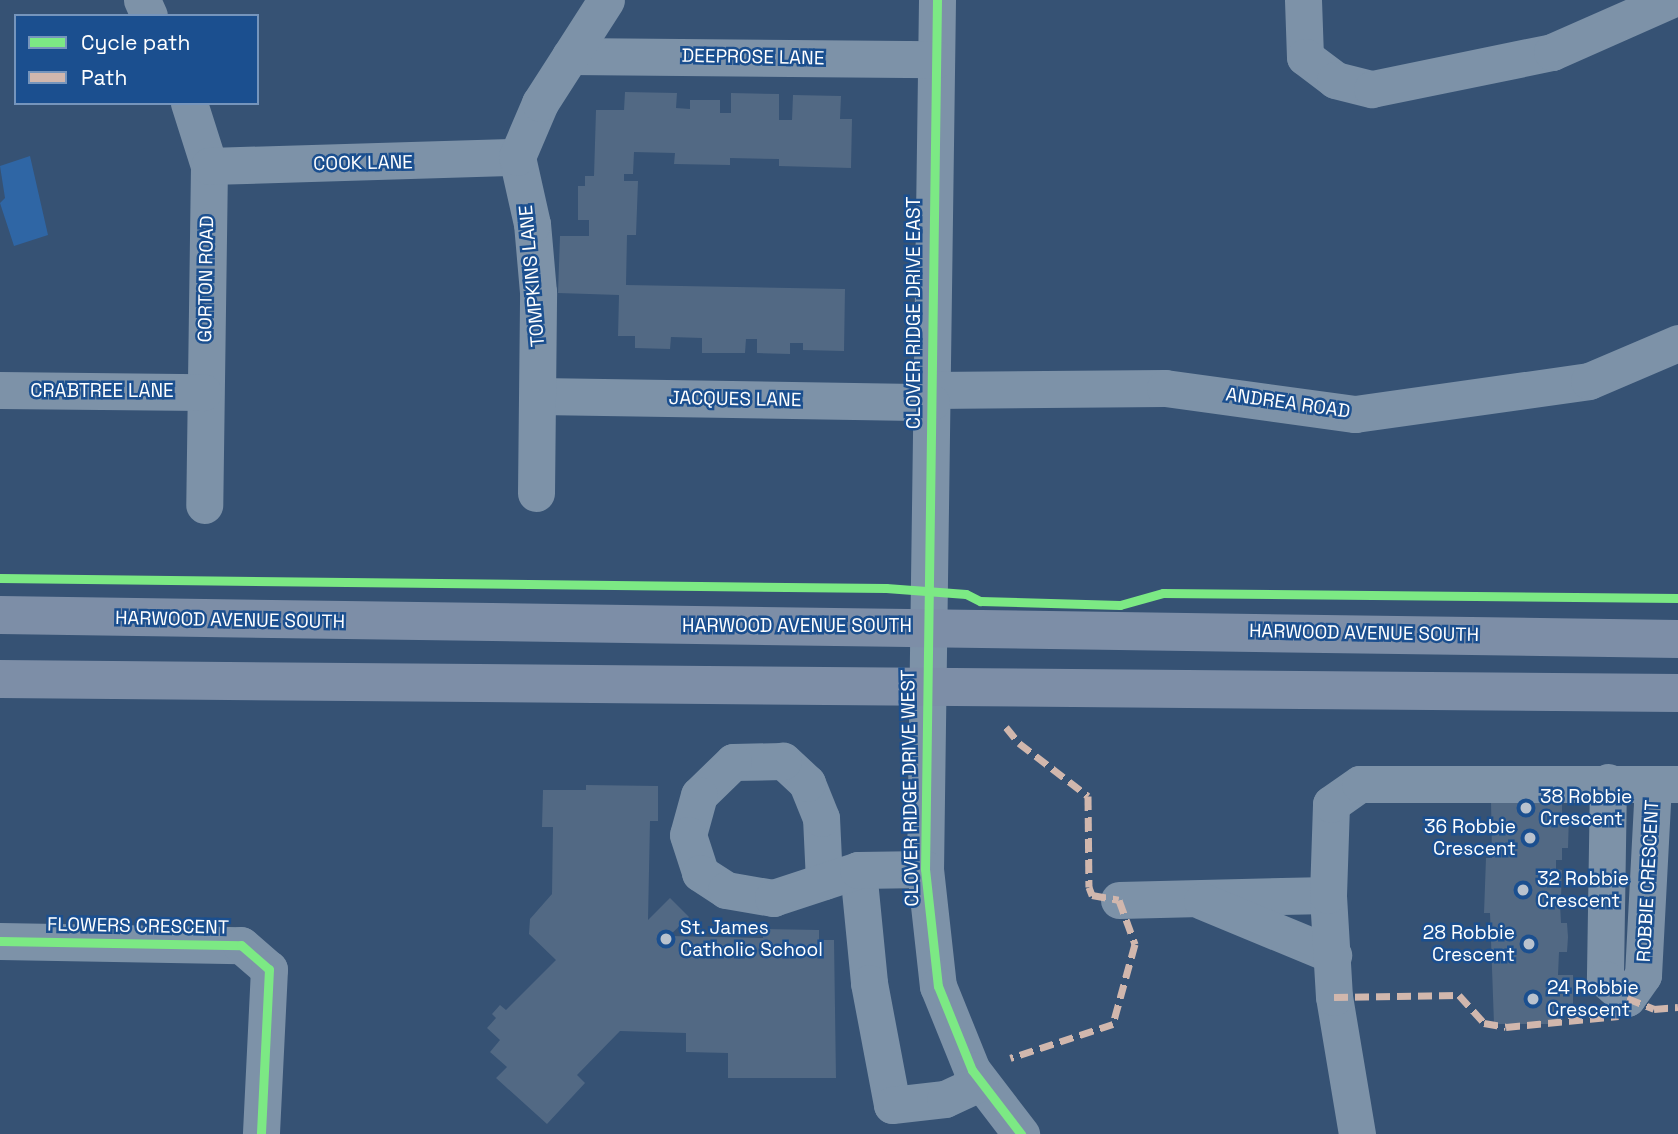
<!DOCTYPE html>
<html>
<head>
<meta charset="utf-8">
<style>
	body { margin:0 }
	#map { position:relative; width:1678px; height:1134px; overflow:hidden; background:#365274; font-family:"Space Grotesk",sans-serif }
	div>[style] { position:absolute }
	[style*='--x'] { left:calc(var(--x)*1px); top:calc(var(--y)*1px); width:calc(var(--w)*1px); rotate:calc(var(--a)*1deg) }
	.green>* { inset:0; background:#2f66a5 }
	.building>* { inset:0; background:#526984 }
	.minor>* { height:37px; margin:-18.5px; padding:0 18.5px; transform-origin:18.5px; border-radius:18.5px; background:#7d92a8 }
	.major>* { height:38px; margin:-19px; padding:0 19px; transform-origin:19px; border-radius:19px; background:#7d8ea7 }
	.quiet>* { height:7px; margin-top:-3.5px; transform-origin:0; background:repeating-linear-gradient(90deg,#d1b7ad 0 14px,transparent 0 21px) }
	.cycleway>* { height:9px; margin:-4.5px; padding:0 4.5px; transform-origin:4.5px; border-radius:4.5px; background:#7ce984 }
	.dots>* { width:19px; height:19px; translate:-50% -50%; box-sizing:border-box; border:4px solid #1b4f8f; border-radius:50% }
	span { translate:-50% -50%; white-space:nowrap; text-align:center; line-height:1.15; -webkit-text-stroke:5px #1b4f8f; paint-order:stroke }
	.street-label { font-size:19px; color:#fff }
	.poi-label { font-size:19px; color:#fff }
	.left { translate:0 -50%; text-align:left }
	.right { translate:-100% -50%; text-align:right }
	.legend { position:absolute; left:14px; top:14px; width:245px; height:91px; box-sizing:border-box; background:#1b4f8f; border:2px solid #7695bc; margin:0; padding:9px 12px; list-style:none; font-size:21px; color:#fff }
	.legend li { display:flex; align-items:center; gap:14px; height:35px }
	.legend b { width:35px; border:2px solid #7695bc }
</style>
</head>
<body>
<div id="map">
	<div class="green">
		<i style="clip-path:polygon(30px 156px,48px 235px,14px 246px,0 203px,5px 198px,0 166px)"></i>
	</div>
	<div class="building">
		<i style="clip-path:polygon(625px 92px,677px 93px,676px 108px,690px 109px,690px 100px,720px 100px,720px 113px,731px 113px,731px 93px,779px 94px,779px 120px,792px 120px,793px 95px,841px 96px,840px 119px,852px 119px,851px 168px,779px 166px,779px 159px,730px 158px,730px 165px,674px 164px,675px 153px,634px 152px,633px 174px,624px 174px,624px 181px,638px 181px,636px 235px,627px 235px,626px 285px,845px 289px,844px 351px,803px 350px,803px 343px,790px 343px,790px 354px,757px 353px,757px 339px,746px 339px,745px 353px,702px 353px,702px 338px,671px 337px,670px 349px,635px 348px,635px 336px,618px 336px,619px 295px,558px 293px,560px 236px,589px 236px,589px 220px,578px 220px,578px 186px,585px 186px,585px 176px,594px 176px,596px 110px,624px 110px)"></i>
		<i style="clip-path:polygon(586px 785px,658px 786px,658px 821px,650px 821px,648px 920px,670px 898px,689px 917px,669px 936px,763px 938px,763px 929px,819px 930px,819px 940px,834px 940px,836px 1078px,728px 1078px,728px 1053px,686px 1052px,686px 1033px,620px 1031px,577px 1075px,585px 1083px,547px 1124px,496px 1078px,507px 1067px,490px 1052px,500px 1040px,487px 1028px,496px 1018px,492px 1014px,500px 1005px,506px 1010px,556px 960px,529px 934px,530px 919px,552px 894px,553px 827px,542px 827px,543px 790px,586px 790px)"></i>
		<i style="clip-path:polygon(1562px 800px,1562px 814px,1569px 815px,1568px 848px,1562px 848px,1562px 860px,1556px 860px,1556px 869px,1562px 870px,1561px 897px,1554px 898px,1555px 904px,1560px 904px,1561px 923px,1567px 923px,1568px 937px,1567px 952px,1559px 952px,1558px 975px,1573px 975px,1573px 1008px,1563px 1008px,1562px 1024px,1494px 1024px,1490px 913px,1484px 913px,1486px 858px,1492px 858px,1491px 801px)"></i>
	</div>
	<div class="minor">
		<i style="--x:142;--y:0;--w:17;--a:66"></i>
		<i style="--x:937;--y:0;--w:869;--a:90.79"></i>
		<i style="--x:925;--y:869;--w:118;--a:83.7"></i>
		<i style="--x:938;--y:986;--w:91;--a:68"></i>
		<i style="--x:972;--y:1070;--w:81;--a:52.6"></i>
		<i style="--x:1303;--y:0;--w:57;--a:88"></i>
		<i style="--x:1305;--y:57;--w:38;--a:37"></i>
		<i style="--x:1335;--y:80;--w:38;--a:14"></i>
		<i style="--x:1372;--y:89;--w:184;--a:-11.6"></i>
		<i style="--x:1552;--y:52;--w:129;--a:-23.8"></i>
		<i style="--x:570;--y:56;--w:366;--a:0.5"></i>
		<i style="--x:189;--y:103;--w:66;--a:72.4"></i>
		<i style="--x:209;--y:166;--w:339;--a:90.8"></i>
		<i style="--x:209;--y:166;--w:308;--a:-1.7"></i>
		<i style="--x:0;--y:390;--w:203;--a:0.6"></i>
		<i style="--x:931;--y:390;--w:234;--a:-0.5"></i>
		<i style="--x:1165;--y:388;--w:192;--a:7.8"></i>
		<i style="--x:1355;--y:414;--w:236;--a:-8"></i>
		<i style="--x:1589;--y:381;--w:97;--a:-23.1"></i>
		<i style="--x:539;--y:396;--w:392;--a:0.9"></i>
		<i style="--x:536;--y:493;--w:201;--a:-89.4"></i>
		<i style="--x:538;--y:292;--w:68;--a:-95"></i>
		<i style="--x:532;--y:224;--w:69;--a:-102.6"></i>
		<i style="--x:517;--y:157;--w:59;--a:-66.9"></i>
		<i style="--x:540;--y:103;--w:122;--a:-57.3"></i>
		<i style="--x:1608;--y:782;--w:197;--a:90.9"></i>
		<i style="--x:1605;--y:979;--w:29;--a:41"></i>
		<i style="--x:1627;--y:998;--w:28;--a:-55"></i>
		<i style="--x:1643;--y:975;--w:191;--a:-87"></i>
		<i style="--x:858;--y:870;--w:114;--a:84.4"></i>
		<i style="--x:869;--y:983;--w:124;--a:79.3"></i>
		<i style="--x:892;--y:1105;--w:53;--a:-6.5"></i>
		<i style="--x:945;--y:1099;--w:38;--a:-25"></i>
		<i style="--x:824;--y:881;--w:63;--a:-92.7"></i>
		<i style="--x:821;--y:818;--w:38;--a:-112"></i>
		<i style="--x:807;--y:783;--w:33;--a:-137"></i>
		<i style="--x:783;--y:761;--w:50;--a:178.9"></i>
		<i style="--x:733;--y:762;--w:47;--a:135.9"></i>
		<i style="--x:699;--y:795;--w:41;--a:105.4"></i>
		<i style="--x:688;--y:835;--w:40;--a:72"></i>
		<i style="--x:700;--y:873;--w:31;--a:33"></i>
		<i style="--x:726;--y:890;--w:48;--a:9.7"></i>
		<i style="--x:773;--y:898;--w:89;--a:-18.2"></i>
		<i style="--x:858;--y:870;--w:67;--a:-0.9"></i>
		<i style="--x:1119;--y:900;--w:209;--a:-1.4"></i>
		<i style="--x:1202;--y:901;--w:142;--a:22.4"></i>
		<i style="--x:0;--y:941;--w:241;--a:1"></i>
		<i style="--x:241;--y:945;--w:37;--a:41"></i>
		<i style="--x:269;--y:969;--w:165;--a:92.8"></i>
		<i style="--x:1357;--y:1134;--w:139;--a:-99.5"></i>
		<i style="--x:1334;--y:997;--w:102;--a:-93.4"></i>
		<i style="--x:1328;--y:895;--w:91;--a:-88.1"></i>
		<i style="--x:1331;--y:804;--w:35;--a:-35"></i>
		<i style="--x:1360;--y:784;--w:318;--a:0"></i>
	</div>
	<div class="major">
		<i style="--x:0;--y:615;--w:1678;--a:0.82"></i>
		<i style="--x:0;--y:679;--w:1678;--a:0.48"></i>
	</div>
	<div class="quiet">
		<i style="--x:1006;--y:727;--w:21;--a:51"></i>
		<i style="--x:1019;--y:743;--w:87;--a:37.5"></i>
		<i style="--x:1088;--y:796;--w:91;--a:89.4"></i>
		<i style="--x:1089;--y:887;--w:9;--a:69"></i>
		<i style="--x:1092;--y:895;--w:27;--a:10"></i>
		<i style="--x:1119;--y:900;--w:47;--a:70"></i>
		<i style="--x:1135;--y:944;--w:83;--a:105.4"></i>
		<i style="--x:1113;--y:1024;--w:108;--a:161.7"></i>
		<i style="--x:1334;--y:997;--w:125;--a:-0.9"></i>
		<i style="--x:1459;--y:995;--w:38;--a:48"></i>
		<i style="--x:1484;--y:1023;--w:22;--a:10"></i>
		<i style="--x:1506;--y:1027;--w:113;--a:-5.6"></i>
		<i style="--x:1618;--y:1016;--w:20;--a:-63"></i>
		<i style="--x:1627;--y:998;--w:29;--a:22"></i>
		<i style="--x:1654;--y:1009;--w:24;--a:-5"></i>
	</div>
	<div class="cycleway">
		<i style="--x:937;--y:0;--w:869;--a:90.79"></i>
		<i style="--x:925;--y:869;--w:118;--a:83.7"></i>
		<i style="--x:938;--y:986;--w:91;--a:68"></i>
		<i style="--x:972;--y:1070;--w:81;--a:52.6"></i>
		<i style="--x:0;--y:578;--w:886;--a:0.65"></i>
		<i style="--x:886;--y:588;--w:80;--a:4.3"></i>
		<i style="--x:966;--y:594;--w:16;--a:27"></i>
		<i style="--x:980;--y:601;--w:140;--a:1.6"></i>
		<i style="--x:1120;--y:605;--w:45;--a:-15.6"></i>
		<i style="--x:1163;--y:593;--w:515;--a:0.56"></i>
		<i style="--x:0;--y:941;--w:241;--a:1"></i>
		<i style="--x:241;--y:945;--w:37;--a:41"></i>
		<i style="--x:269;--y:969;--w:165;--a:92.8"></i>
	</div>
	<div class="dots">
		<i style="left:1526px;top:808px;background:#b9c2ce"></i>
		<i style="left:1530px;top:838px;background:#b9c2ce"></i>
		<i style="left:1523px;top:890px;background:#b9c2ce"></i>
		<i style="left:666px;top:939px;background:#b9c2ce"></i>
		<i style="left:1529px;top:944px;background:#b9c2ce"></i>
		<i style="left:1533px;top:999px;background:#b9c2ce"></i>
	</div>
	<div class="street-label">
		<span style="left:753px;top:57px;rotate:1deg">DEEPROSE LANE</span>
		<span style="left:363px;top:163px;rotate:-1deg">COOK LANE</span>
		<span style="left:532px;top:276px;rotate:-95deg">TOMPKINS LANE</span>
		<span style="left:206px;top:279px;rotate:-89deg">GORTON ROAD</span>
		<span style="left:914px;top:313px;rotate:-90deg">CLOVER RIDGE DRIVE EAST</span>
		<span style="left:102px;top:391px">CRABTREE LANE</span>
		<span style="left:735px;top:399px;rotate:1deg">JACQUES LANE</span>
		<span style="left:1288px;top:403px;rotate:8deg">ANDREA ROAD</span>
		<span style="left:230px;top:620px;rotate:1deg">HARWOOD AVENUE SOUTH</span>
		<span style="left:797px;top:626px">HARWOOD AVENUE SOUTH</span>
		<span style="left:1364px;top:633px;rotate:1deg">HARWOOD AVENUE SOUTH</span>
		<span style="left:910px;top:788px;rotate:-91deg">CLOVER RIDGE DRIVE WEST</span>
		<span style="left:1648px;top:881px;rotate:-87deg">ROBBIE CRESCENT</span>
		<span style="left:138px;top:926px;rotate:1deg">FLOWERS CRESCENT</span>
	</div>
	<div class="poi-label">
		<span class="left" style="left:1540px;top:808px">38 Robbie<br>Crescent</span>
		<span class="right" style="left:1516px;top:838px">36 Robbie<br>Crescent</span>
		<span class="left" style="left:1537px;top:890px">32 Robbie<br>Crescent</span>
		<span class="left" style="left:680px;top:939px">St. James<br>Catholic School</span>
		<span class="right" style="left:1515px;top:944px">28 Robbie<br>Crescent</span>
		<span class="left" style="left:1547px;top:999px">24 Robbie<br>Crescent</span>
	</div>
	<ul class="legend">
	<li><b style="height:9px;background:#7ce984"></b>Cycle path</li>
	<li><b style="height:9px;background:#d1b7ad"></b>Path</li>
	</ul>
</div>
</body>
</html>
